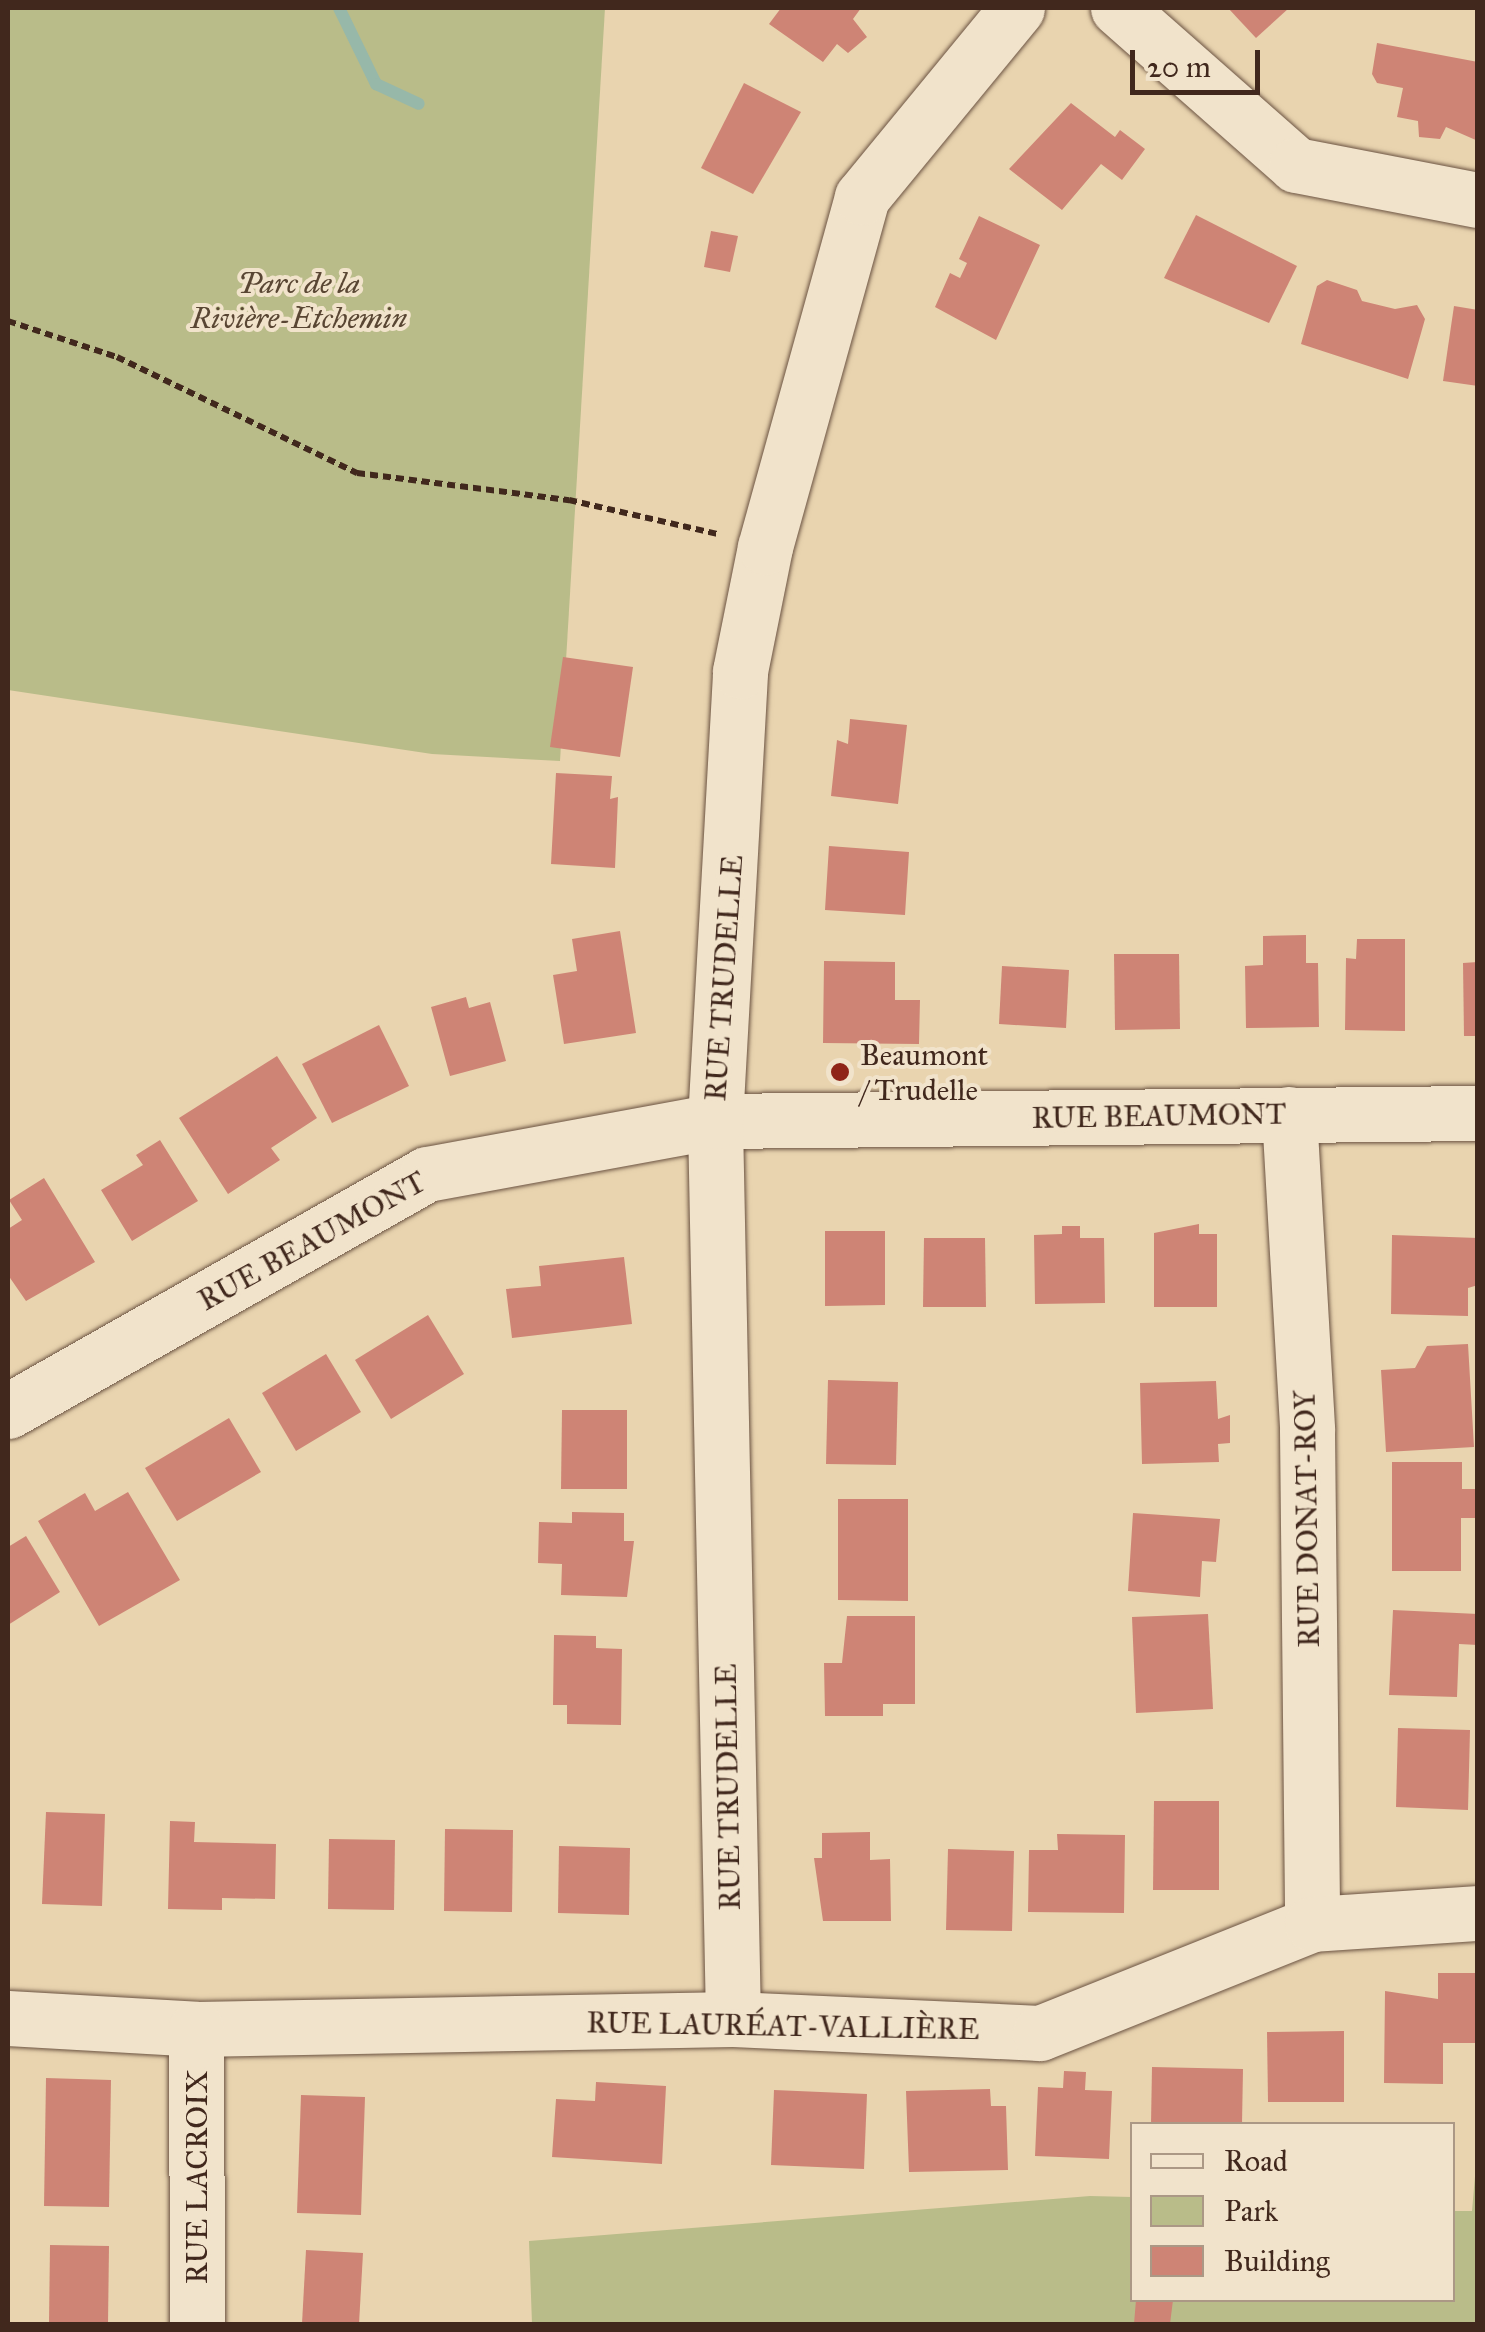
<!DOCTYPE html>
<html>
<head>
<meta charset="utf-8">
<style>
	body { margin:0 }
	#map { position:relative; width:1485px; height:2332px; overflow:hidden; background:#e9d4af; font-family:"IM FELL Great Primer",serif }
	div>[style] { position:absolute }
	[style*='--x'] { left:calc(var(--x)*1px); top:calc(var(--y)*1px); width:calc(var(--w)*1px); rotate:calc(var(--a)*1deg) }
	.green>* { inset:0; background:#b9bc89 }
	.stream>* { height:12px; margin:-6px; padding:0 6px; transform-origin:6px; border-radius:6px; background:#97b8a9 }
	.building>* { inset:0; background:#ce8475 }
	.path>* { height:6px; margin-top:-3px; transform-origin:0; background:repeating-linear-gradient(90deg,#41281d 0 8px,transparent 0 13px) }
	.roads { filter:drop-shadow(0 0 2px #6b5342) drop-shadow(0 0 2px #6b5342) }
	.minor>* { height:55px; margin:-27.5px; padding:0 27.5px; transform-origin:27.5px; border-radius:27.5px; background:#f1e3cb }
	.dots>* { width:28px; height:28px; translate:-50% -50%; box-sizing:border-box; border:5px solid #f1e3cb; border-radius:50% }
	span { translate:-50% -50%; white-space:nowrap; text-align:center; line-height:1.15; -webkit-text-stroke:8px #f1e3cb; paint-order:stroke }
	.park-label { font-size:30px; color:#594633; font-style:italic }
	.street-label { font-size:30px; color:#41281d }
	.poi-label { font-size:30px; color:#41281d }
	.left { translate:0 -50%; text-align:left }
	.frame { position:absolute; inset:0; border:10px solid #41281d; pointer-events:none }
	.legend { position:absolute; left:1130px; top:2122px; width:325px; height:180px; box-sizing:border-box; background:#f1e3cb; border:2px solid #ab9885; margin:0; padding:12px 18px; list-style:none; font-size:30px; color:#41281d }
	.legend li { display:flex; align-items:center; gap:20px; height:50px }
	.legend b { width:50px; border:2px solid #ab9885 }
	.scale { position:absolute; left:1130px; top:50px; width:130px; height:45px; box-sizing:border-box; border:5px solid #41281d; border-top:0; padding-left:12px; font-size:30px; line-height:35px; white-space:nowrap; color:#41281d; -webkit-text-stroke:8px #f1e3cb; paint-order:stroke }
</style>
</head>
<body>
<div id="map">
	<div class="green">
		<i style="clip-path:polygon(8px 8px,605px 8px,560px 761px,432px 754px,8px 690px)"></i>
		<i style="clip-path:polygon(1477px 2153px,1477px 2324px,532px 2324px,529px 2241px,1090px 2196px,1132px 2197px,1132px 2300px,1452px 2300px,1453px 2211px,1472px 2211px)"></i>
	</div>
	<div class="stream">
		<i style="--x:339;--y:8;--w:85;--a:64"></i>
		<i style="--x:376;--y:84;--w:47;--a:24.9"></i>
	</div>
	<div class="building">
		<i style="clip-path:polygon(781px 8px,861px 8px,853px 19px,867px 37px,848px 53px,837px 44px,823px 62px,769px 24px)"></i>
		<i style="clip-path:polygon(1228px 8px,1289px 8px,1256px 38px)"></i>
		<i style="clip-path:polygon(1377px 43px,1478px 62px,1478px 141px,1446px 127px,1440px 139px,1419px 137px,1418px 121px,1397px 117px,1403px 88px,1377px 83px,1372px 74px)"></i>
		<i style="clip-path:polygon(744px 83px,801px 112px,753px 194px,701px 168px)"></i>
		<i style="clip-path:polygon(1071px 103px,1115px 137px,1120px 130px,1145px 149px,1122px 180px,1101px 164px,1062px 210px,1009px 169px)"></i>
		<i style="clip-path:polygon(1196px 215px,1297px 266px,1269px 323px,1164px 278px)"></i>
		<i style="clip-path:polygon(979px 216px,1040px 245px,996px 340px,935px 307px,950px 273px,960px 278px,967px 263px,959px 259px)"></i>
		<i style="clip-path:polygon(711px 231px,738px 236px,730px 272px,704px 267px)"></i>
		<i style="clip-path:polygon(1327px 280px,1357px 290px,1362px 301px,1395px 309px,1417px 305px,1425px 319px,1408px 379px,1301px 344px,1317px 286px)"></i>
		<i style="clip-path:polygon(1454px 306px,1478px 310px,1478px 386px,1443px 381px)"></i>
		<i style="clip-path:polygon(563px 657px,633px 667px,620px 757px,550px 747px)"></i>
		<i style="clip-path:polygon(850px 719px,907px 725px,898px 804px,831px 796px,837px 740px,848px 744px)"></i>
		<i style="clip-path:polygon(556px 773px,612px 776px,610px 799px,618px 797px,615px 868px,551px 864px)"></i>
		<i style="clip-path:polygon(829px 846px,909px 852px,905px 915px,825px 910px)"></i>
		<i style="clip-path:polygon(620px 931px,636px 1033px,564px 1044px,553px 975px,577px 971px,572px 939px)"></i>
		<i style="clip-path:polygon(1306px 935px,1306px 963px,1318px 963px,1319px 1027px,1246px 1028px,1245px 966px,1263px 965px,1263px 936px)"></i>
		<i style="clip-path:polygon(1357px 939px,1405px 939px,1405px 1031px,1345px 1030px,1346px 958px,1356px 959px)"></i>
		<i style="clip-path:polygon(1114px 954px,1179px 954px,1180px 1029px,1115px 1030px)"></i>
		<i style="clip-path:polygon(824px 961px,895px 962px,895px 1000px,920px 1000px,919px 1044px,823px 1043px)"></i>
		<i style="clip-path:polygon(1478px 962px,1478px 1036px,1464px 1036px,1463px 963px)"></i>
		<i style="clip-path:polygon(1002px 966px,1069px 970px,1066px 1028px,999px 1024px)"></i>
		<i style="clip-path:polygon(466px 997px,469px 1008px,490px 1002px,506px 1061px,450px 1076px,431px 1007px)"></i>
		<i style="clip-path:polygon(379px 1025px,409px 1086px,332px 1123px,302px 1064px)"></i>
		<i style="clip-path:polygon(277px 1056px,317px 1118px,271px 1148px,280px 1160px,228px 1194px,179px 1118px)"></i>
		<i style="clip-path:polygon(160px 1140px,198px 1201px,132px 1241px,101px 1190px,143px 1165px,136px 1155px)"></i>
		<i style="clip-path:polygon(44px 1178px,95px 1262px,26px 1301px,8px 1275px,8px 1229px,22px 1220px,9px 1200px)"></i>
		<i style="clip-path:polygon(1199px 1224px,1199px 1234px,1217px 1234px,1217px 1307px,1154px 1307px,1154px 1233px)"></i>
		<i style="clip-path:polygon(1062px 1226px,1080px 1226px,1080px 1238px,1104px 1238px,1105px 1303px,1035px 1304px,1034px 1235px,1062px 1234px)"></i>
		<i style="clip-path:polygon(825px 1231px,885px 1231px,885px 1305px,825px 1306px)"></i>
		<i style="clip-path:polygon(1392px 1235px,1478px 1238px,1478px 1285px,1468px 1288px,1468px 1316px,1391px 1314px)"></i>
		<i style="clip-path:polygon(924px 1238px,985px 1238px,986px 1307px,923px 1307px)"></i>
		<i style="clip-path:polygon(624px 1257px,632px 1324px,512px 1338px,506px 1289px,541px 1286px,539px 1266px)"></i>
		<i style="clip-path:polygon(428px 1315px,464px 1374px,391px 1419px,355px 1360px)"></i>
		<i style="clip-path:polygon(1468px 1344px,1474px 1447px,1386px 1452px,1381px 1370px,1415px 1368px,1427px 1346px)"></i>
		<i style="clip-path:polygon(326px 1354px,361px 1412px,296px 1451px,262px 1393px)"></i>
		<i style="clip-path:polygon(828px 1380px,898px 1382px,896px 1465px,826px 1464px)"></i>
		<i style="clip-path:polygon(1216px 1381px,1218px 1419px,1230px 1415px,1230px 1443px,1218px 1444px,1219px 1462px,1142px 1464px,1140px 1383px)"></i>
		<i style="clip-path:polygon(562px 1410px,627px 1410px,627px 1489px,561px 1489px)"></i>
		<i style="clip-path:polygon(229px 1418px,261px 1472px,177px 1521px,145px 1468px)"></i>
		<i style="clip-path:polygon(1392px 1462px,1462px 1462px,1462px 1489px,1478px 1489px,1478px 1518px,1461px 1518px,1461px 1571px,1392px 1571px)"></i>
		<i style="clip-path:polygon(128px 1492px,180px 1580px,99px 1626px,38px 1521px,85px 1493px,95px 1511px)"></i>
		<i style="clip-path:polygon(838px 1499px,908px 1499px,908px 1601px,838px 1600px)"></i>
		<i style="clip-path:polygon(572px 1512px,624px 1513px,624px 1541px,634px 1541px,627px 1597px,561px 1595px,562px 1564px,538px 1563px,539px 1522px,572px 1523px)"></i>
		<i style="clip-path:polygon(1133px 1513px,1220px 1519px,1216px 1562px,1202px 1561px,1200px 1597px,1128px 1591px)"></i>
		<i style="clip-path:polygon(26px 1536px,60px 1592px,8px 1625px,8px 1547px)"></i>
		<i style="clip-path:polygon(1393px 1610px,1478px 1614px,1478px 1645px,1459px 1644px,1457px 1697px,1389px 1695px)"></i>
		<i style="clip-path:polygon(1208px 1614px,1213px 1709px,1136px 1713px,1132px 1617px)"></i>
		<i style="clip-path:polygon(847px 1616px,915px 1616px,915px 1704px,883px 1704px,883px 1716px,825px 1716px,824px 1663px,842px 1663px)"></i>
		<i style="clip-path:polygon(554px 1635px,596px 1636px,596px 1648px,622px 1649px,621px 1725px,567px 1724px,567px 1705px,553px 1705px)"></i>
		<i style="clip-path:polygon(1398px 1728px,1470px 1730px,1468px 1810px,1396px 1807px)"></i>
		<i style="clip-path:polygon(1154px 1801px,1219px 1801px,1219px 1890px,1153px 1890px)"></i>
		<i style="clip-path:polygon(46px 1812px,105px 1814px,102px 1906px,42px 1904px)"></i>
		<i style="clip-path:polygon(170px 1821px,195px 1822px,194px 1842px,276px 1844px,275px 1899px,222px 1898px,222px 1910px,168px 1909px)"></i>
		<i style="clip-path:polygon(445px 1829px,513px 1830px,512px 1912px,444px 1911px)"></i>
		<i style="clip-path:polygon(870px 1832px,870px 1860px,890px 1859px,891px 1921px,823px 1921px,814px 1858px,822px 1858px,822px 1833px)"></i>
		<i style="clip-path:polygon(1057px 1834px,1125px 1835px,1124px 1913px,1028px 1912px,1029px 1850px,1058px 1850px)"></i>
		<i style="clip-path:polygon(329px 1839px,395px 1840px,394px 1910px,328px 1909px)"></i>
		<i style="clip-path:polygon(559px 1846px,630px 1848px,629px 1915px,558px 1913px)"></i>
		<i style="clip-path:polygon(948px 1849px,1014px 1851px,1012px 1931px,946px 1930px)"></i>
		<i style="clip-path:polygon(1438px 1973px,1478px 1973px,1478px 2043px,1443px 2043px,1443px 2084px,1384px 2083px,1385px 1991px,1438px 1999px)"></i>
		<i style="clip-path:polygon(1344px 2031px,1344px 2102px,1268px 2102px,1267px 2032px)"></i>
		<i style="clip-path:polygon(1152px 2067px,1243px 2069px,1242px 2124px,1151px 2124px)"></i>
		<i style="clip-path:polygon(1064px 2071px,1086px 2072px,1085px 2090px,1112px 2091px,1109px 2159px,1035px 2156px,1038px 2087px,1063px 2088px)"></i>
		<i style="clip-path:polygon(46px 2078px,111px 2080px,109px 2207px,44px 2206px)"></i>
		<i style="clip-path:polygon(596px 2082px,666px 2086px,662px 2164px,552px 2157px,556px 2099px,595px 2101px)"></i>
		<i style="clip-path:polygon(990px 2089px,991px 2106px,1006px 2106px,1008px 2170px,909px 2172px,906px 2091px)"></i>
		<i style="clip-path:polygon(774px 2090px,867px 2094px,864px 2169px,771px 2165px)"></i>
		<i style="clip-path:polygon(301px 2095px,365px 2097px,361px 2215px,297px 2213px)"></i>
		<i style="clip-path:polygon(50px 2245px,109px 2246px,108px 2324px,49px 2324px)"></i>
		<i style="clip-path:polygon(306px 2250px,363px 2253px,359px 2324px,302px 2324px)"></i>
		<i style="clip-path:polygon(1136px 2300px,1173px 2300px,1170px 2324px,1134px 2324px)"></i>
	</div>
	<div class="path">
		<i style="--x:8;--y:321;--w:115;--a:18.3"></i>
		<i style="--x:117;--y:357;--w:267;--a:25.8"></i>
		<i style="--x:357;--y:473;--w:214;--a:7.3"></i>
		<i style="--x:569;--y:500;--w:153;--a:12.9"></i>
	</div>
	<div class="roads">
		<div class="minor">
			<i style="--x:1118;--y:8;--w:237;--a:41.4"></i>
			<i style="--x:1296;--y:165;--w:185;--a:10.9"></i>
			<i style="--x:1289;--y:1114;--w:317;--a:86.7"></i>
			<i style="--x:1307;--y:1430;--w:494;--a:89.4"></i>
			<i style="--x:8;--y:1411;--w:481;--a:-29.5"></i>
			<i style="--x:427;--y:1174;--w:293;--a:-10.4"></i>
			<i style="--x:715;--y:1121;--w:763;--a:-0.6"></i>
			<i style="--x:8;--y:2018;--w:188;--a:3.3"></i>
			<i style="--x:196;--y:2029;--w:537;--a:-1.07"></i>
			<i style="--x:733;--y:2019;--w:307;--a:2.6"></i>
			<i style="--x:1040;--y:2033;--w:293;--a:-21.8"></i>
			<i style="--x:1312;--y:1924;--w:166;--a:-3.8"></i>
			<i style="--x:733;--y:2019;--w:898;--a:-91.15"></i>
			<i style="--x:715;--y:1121;--w:451;--a:-86.8"></i>
			<i style="--x:740;--y:671;--w:126;--a:-78.6"></i>
			<i style="--x:765;--y:547;--w:363;--a:-74.5"></i>
			<i style="--x:862;--y:197;--w:244;--a:-50.6"></i>
			<i style="--x:196;--y:2029;--w:295;--a:89.8"></i>
		</div>
	</div>
	<div class="dots">
		<i style="left:840px;top:1072px;background:#8f2418"></i>
	</div>
	<div class="park-label">
		<span style="left:299px;top:300px">Parc de la<br>Rivière-Etchemin</span>
	</div>
	<div class="street-label">
		<span style="left:724px;top:978px;rotate:-86deg">RUE TRUDELLE</span>
		<span style="left:1159px;top:1116px;rotate:-1deg">RUE BEAUMONT</span>
		<span style="left:312px;top:1241px;rotate:-29deg">RUE BEAUMONT</span>
		<span style="left:1307px;top:1519px;rotate:-91deg">RUE DONAT-ROY</span>
		<span style="left:728px;top:1787px;rotate:-91deg">RUE TRUDELLE</span>
		<span style="left:783px;top:2026px;rotate:1deg">RUE LAURÉAT-VALLIÈRE</span>
		<span style="left:197px;top:2177px;rotate:-90deg">RUE LACROIX</span>
	</div>
	<div class="poi-label">
		<span class="left" style="left:860px;top:1072px">Beaumont<br>/ Trudelle</span>
	</div>
	<div class="frame"></div>
	<ul class="legend">
	<li><b style="height:12px;background:#f1e3cb"></b>Road</li>
	<li><b style="height:28px;background:#b9bc89"></b>Park</li>
	<li><b style="height:28px;background:#ce8475"></b>Building</li>
	</ul>
	<div class="scale">20 m</div>
</div>
</body>
</html>
